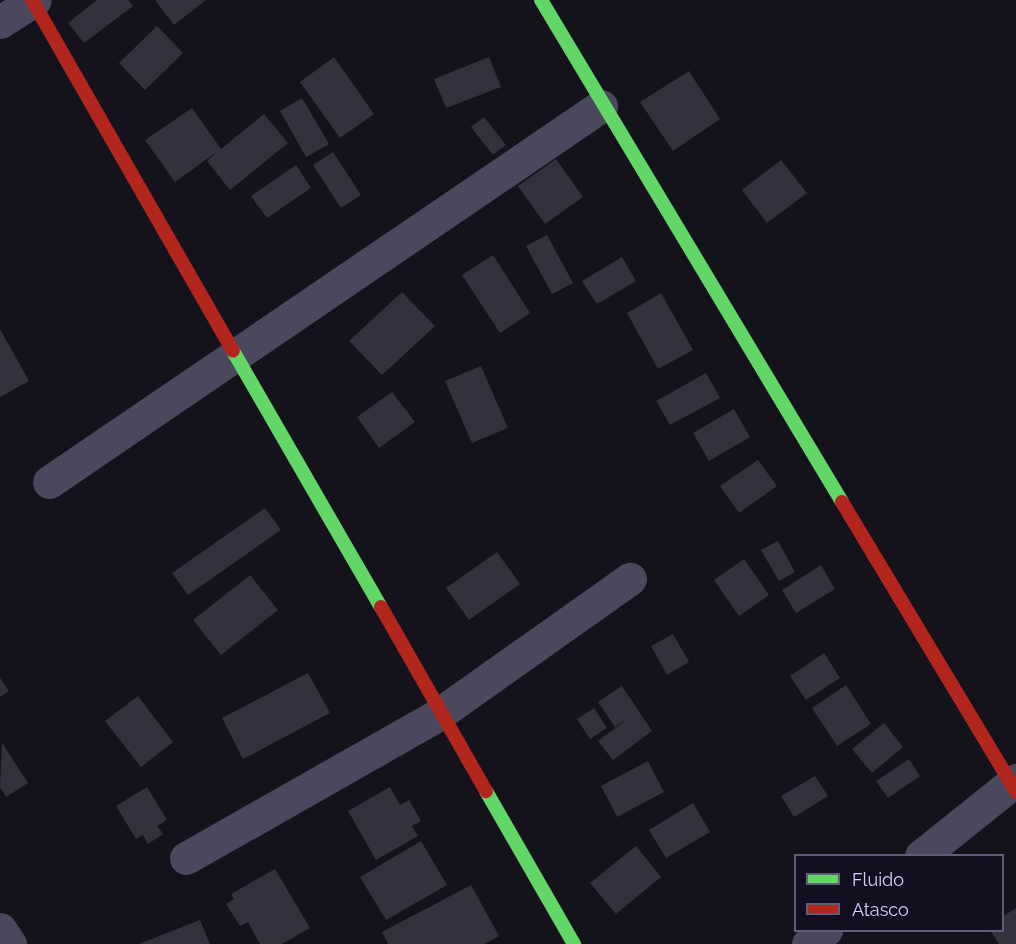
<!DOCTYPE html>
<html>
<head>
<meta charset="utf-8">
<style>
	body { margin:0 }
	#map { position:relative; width:1016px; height:944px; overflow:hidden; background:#14131c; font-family:Raleway,sans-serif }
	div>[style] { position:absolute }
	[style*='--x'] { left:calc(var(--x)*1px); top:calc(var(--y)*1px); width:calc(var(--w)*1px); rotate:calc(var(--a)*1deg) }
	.building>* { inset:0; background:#32313e }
	.street>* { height:33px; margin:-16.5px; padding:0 16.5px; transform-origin:16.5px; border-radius:16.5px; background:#49485d }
	.fast>* { height:14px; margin:-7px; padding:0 7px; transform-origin:7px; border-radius:7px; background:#63d668 }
	.jam>* { height:14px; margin:-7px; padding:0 7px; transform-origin:7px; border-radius:7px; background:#b3261e }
	span { translate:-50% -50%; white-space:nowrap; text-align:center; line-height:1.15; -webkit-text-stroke:6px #110f20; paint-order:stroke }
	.legend { position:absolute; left:794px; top:854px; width:210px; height:78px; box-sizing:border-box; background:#110f20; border:2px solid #5f5d78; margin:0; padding:8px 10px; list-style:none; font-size:18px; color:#d5d1fc }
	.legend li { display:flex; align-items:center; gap:12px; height:30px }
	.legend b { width:30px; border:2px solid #5f5d78 }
</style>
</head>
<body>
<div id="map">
	<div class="building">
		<i style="clip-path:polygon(97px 0,128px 0,133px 6px,84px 43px,68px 23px)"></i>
		<i style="clip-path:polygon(155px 0,206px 0,174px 25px)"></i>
		<i style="clip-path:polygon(157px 26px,183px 53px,145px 90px,119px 63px)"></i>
		<i style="clip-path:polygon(334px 57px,374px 114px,340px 138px,300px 82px)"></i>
		<i style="clip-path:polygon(489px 57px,501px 87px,446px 108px,434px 79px)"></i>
		<i style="clip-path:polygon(689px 71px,720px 119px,673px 151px,640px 102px)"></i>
		<i style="clip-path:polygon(302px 98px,329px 144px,306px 157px,280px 111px)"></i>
		<i style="clip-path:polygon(192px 108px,221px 149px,264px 114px,288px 143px,230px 190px,207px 161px,218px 151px,175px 182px,145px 140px)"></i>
		<i style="clip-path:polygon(484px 117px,506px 145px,493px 155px,471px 127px)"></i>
		<i style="clip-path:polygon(333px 152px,361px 195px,341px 208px,313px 165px)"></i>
		<i style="clip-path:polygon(556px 159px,583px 197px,545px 224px,518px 186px)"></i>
		<i style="clip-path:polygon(781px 160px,807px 193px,767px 223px,742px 190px)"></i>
		<i style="clip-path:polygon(296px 165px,311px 188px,267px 218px,251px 196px)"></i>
		<i style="clip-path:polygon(547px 235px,573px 283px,552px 294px,526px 246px)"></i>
		<i style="clip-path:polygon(493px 255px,530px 313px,500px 333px,462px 275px)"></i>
		<i style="clip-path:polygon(622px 257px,636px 281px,597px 304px,582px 281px)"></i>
		<i style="clip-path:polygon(402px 292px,435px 326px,382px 375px,349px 341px)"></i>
		<i style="clip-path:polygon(661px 293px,693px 350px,658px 369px,627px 313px)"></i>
		<i style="clip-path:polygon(0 329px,29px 381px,0 397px)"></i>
		<i style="clip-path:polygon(481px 366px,508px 428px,472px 443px,445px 381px)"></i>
		<i style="clip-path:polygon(706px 373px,720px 398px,670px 425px,656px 401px)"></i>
		<i style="clip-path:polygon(392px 392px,415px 422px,379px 448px,357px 417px)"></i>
		<i style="clip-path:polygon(734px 409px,750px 437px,709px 461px,693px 433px)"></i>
		<i style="clip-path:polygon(758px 460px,777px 486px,739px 513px,720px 486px)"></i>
		<i style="clip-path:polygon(265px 508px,281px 530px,188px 595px,172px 573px)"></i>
		<i style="clip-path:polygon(778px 541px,795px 572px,779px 581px,761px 550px)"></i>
		<i style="clip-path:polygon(497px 552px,520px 584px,469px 620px,446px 588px)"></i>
		<i style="clip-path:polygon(744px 559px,769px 595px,739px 616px,714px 580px)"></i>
		<i style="clip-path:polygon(821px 565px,835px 589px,796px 613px,782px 590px)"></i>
		<i style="clip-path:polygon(250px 575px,278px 610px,221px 655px,193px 620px)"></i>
		<i style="clip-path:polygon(673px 634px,689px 662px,667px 675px,651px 646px)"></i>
		<i style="clip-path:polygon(824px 653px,840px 678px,806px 700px,790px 676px)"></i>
		<i style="clip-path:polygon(308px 673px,330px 713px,243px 759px,222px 718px)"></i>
		<i style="clip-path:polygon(0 678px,9px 691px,0 697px)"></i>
		<i style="clip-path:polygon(846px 685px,871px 724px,837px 746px,812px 708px)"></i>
		<i style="clip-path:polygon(622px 686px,652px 731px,613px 760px,598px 741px,630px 717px,615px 727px,598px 702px)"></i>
		<i style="clip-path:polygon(138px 696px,173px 742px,141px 767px,105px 721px)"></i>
		<i style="clip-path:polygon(594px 708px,607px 728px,590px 739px,577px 719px)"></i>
		<i style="clip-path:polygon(884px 723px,903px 747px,872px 773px,852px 749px)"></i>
		<i style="clip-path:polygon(2px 743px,28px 783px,6px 797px,0 787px)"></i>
		<i style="clip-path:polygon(909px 759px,920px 776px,888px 798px,876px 781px)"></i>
		<i style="clip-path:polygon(648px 761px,664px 792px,617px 817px,601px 786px)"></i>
		<i style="clip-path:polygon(815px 776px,828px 796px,794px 817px,781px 796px)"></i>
		<i style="clip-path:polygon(147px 787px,167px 820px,157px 826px,163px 834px,148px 844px,143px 835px,136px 839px,116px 806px)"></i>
		<i style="clip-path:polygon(390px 787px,400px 805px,409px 800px,421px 821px,412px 826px,418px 836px,376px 860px,348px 811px)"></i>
		<i style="clip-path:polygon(693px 803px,710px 832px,666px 858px,649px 830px)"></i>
		<i style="clip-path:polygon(421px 841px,447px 885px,386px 920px,360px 877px)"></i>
		<i style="clip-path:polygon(636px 846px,661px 877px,616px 914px,590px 883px)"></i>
		<i style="clip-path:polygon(275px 869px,310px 928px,282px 944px,260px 944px,248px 922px,240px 926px,226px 904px,234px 899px,231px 894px)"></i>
		<i style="clip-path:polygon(471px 885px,499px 936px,484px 944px,388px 944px,382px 932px)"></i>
		<i style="clip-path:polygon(1016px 908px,1016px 944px,999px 944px,990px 930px,1002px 930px,1002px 917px)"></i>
		<i style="clip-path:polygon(200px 920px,210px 944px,139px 944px)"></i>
	</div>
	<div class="street">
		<i style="--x:0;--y:22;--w:41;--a:-32.2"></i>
		<i style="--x:49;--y:482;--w:668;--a:-34.26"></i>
		<i style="--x:921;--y:856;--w:122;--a:-38.7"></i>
		<i style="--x:186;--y:858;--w:291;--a:-29.6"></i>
		<i style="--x:439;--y:714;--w:234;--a:-35.3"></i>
		<i style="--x:0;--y:929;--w:18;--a:56"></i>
		<i style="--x:808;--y:944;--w:23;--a:-38"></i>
	</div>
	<div class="fast">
		<i style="--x:541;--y:0;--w:585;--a:59.05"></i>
		<i style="--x:233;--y:351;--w:296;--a:60"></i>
		<i style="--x:486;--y:791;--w:177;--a:60.1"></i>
	</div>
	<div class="jam">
		<i style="--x:32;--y:0;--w:404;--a:60.2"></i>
		<i style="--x:842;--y:502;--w:338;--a:59"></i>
		<i style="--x:381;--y:607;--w:212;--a:60.3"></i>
	</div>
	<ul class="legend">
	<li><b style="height:8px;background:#63d668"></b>Fluido</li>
	<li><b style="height:8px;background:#b3261e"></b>Atasco</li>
	</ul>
</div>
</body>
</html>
